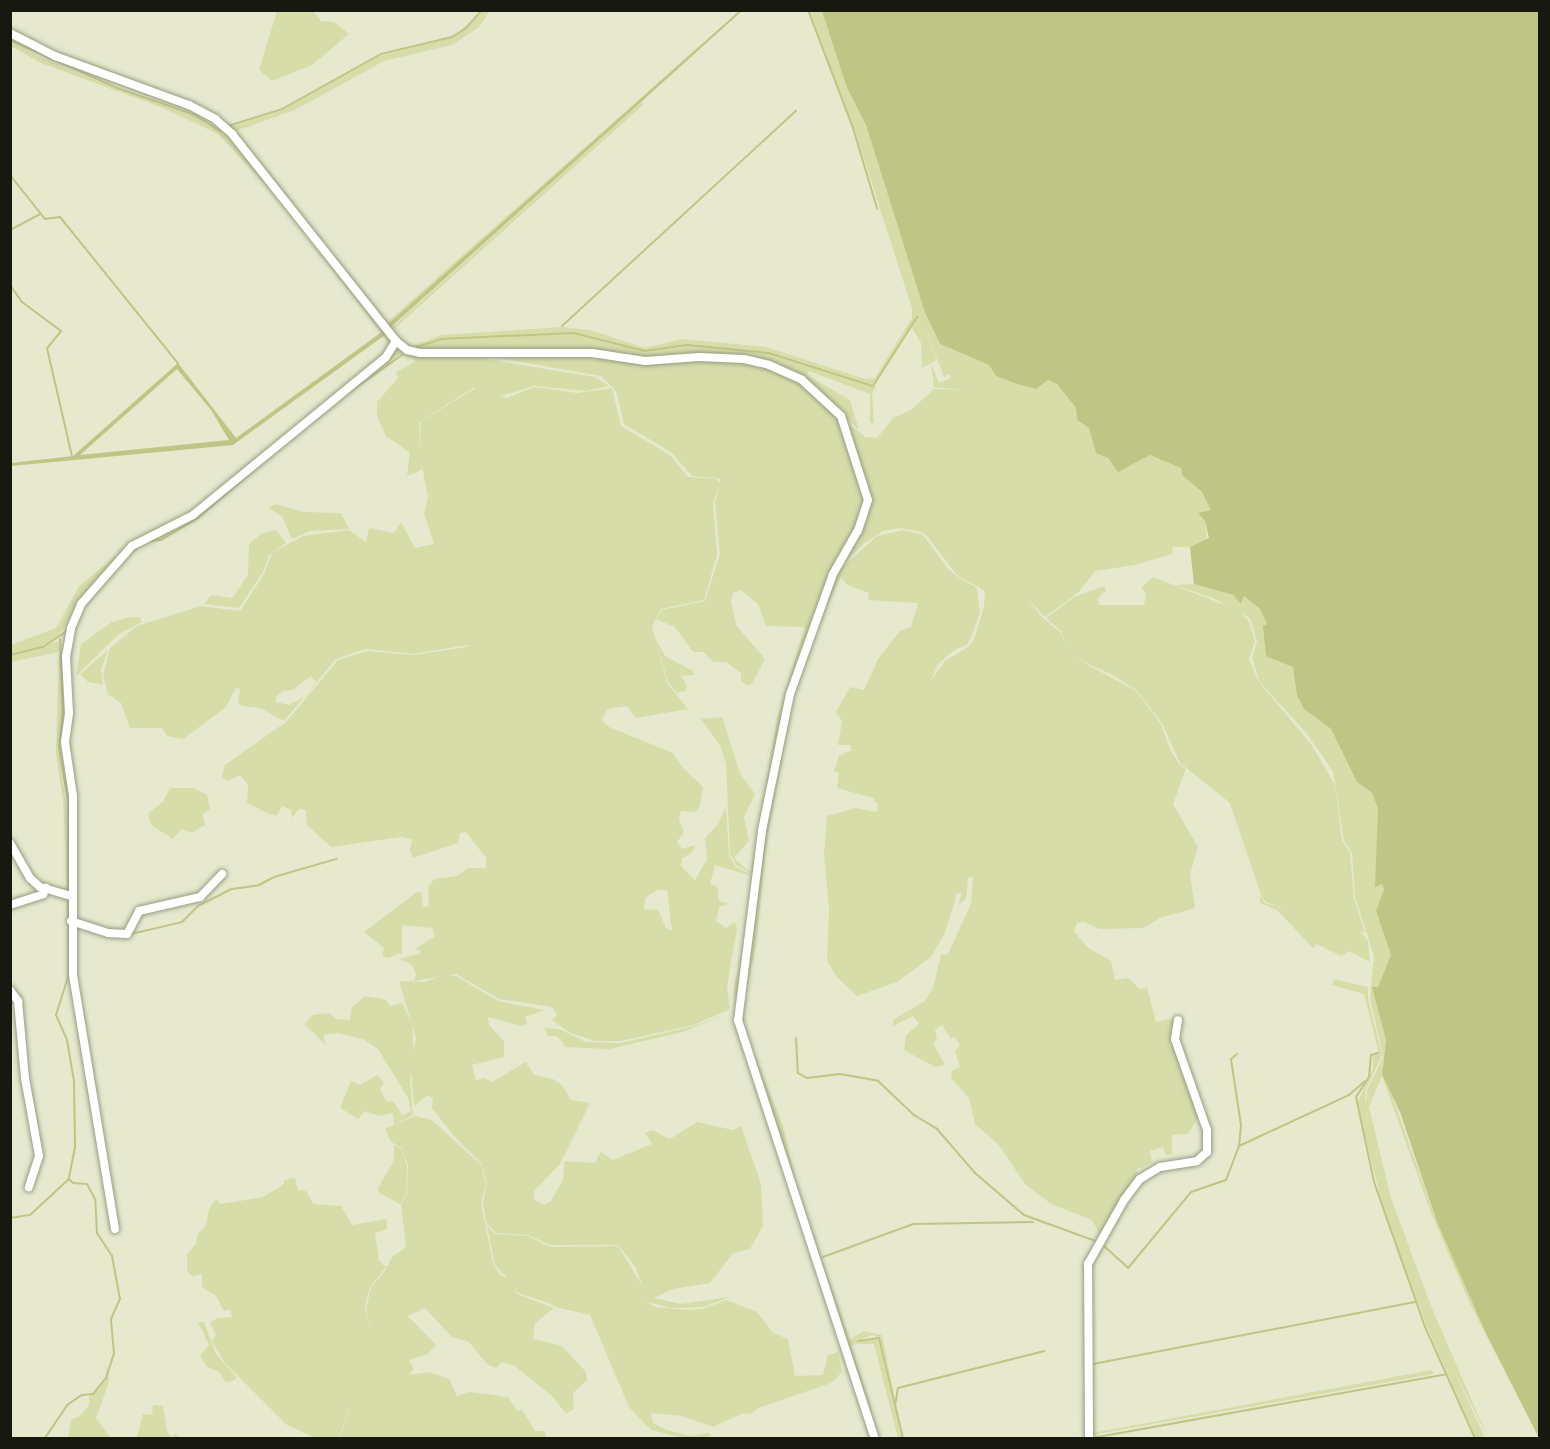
<!DOCTYPE html>
<html>
<head>
<meta charset="utf-8">
<style>
	body { margin:0 }
	#map { position:relative; width:1550px; height:1449px; overflow:hidden; background:#e6e9ce; font-family:"Fira Sans",sans-serif }
	div>[style] { position:absolute }
	[style*='--x'] { left:calc(var(--x)*1px); top:calc(var(--y)*1px); width:calc(var(--w)*1px); rotate:calc(var(--a)*1deg) }
	.green>* { inset:0; background:#d7dda9 }
	.water>* { inset:0; background:#bfc584 }
	.stream>* { height:2px; margin:-1px; padding:0 1px; transform-origin:1px; border-radius:1px; background:#bfc584 }
	.roads { filter:drop-shadow(0 0 2px #999c82) drop-shadow(0 0 2px #999c82) }
	.minor>* { height:8px; margin:-4px; padding:0 4px; transform-origin:4px; border-radius:4px; background:#fff }
	span { translate:-50% -50%; white-space:nowrap; text-align:center; line-height:1.15; -webkit-text-stroke:4.5px #fff; paint-order:stroke }
	.frame { position:absolute; inset:0; border:12px solid #17180f; pointer-events:none }
</style>
</head>
<body>
<div id="map">
	<div class="green">
		<i style="clip-path:polygon(277px 11px,313px 11px,321px 21px,334px 22px,349px 34px,312px 65px,272px 81px,259px 70px)"></i>
		<i style="clip-path:polygon(483px 11px,490px 11px,479px 27px,452px 45px,384px 61px,295px 110px,236px 131px,387px 322px,739px 11px,388px 324px,391px 328px,397px 323px,641px 102px,643px 105px,393px 330px,405px 344px,412px 346px,441px 335px,563px 327px,590px 330px,645px 348px,682px 339px,766px 347px,865px 379px,875px 378px,912px 318px,912px 308px,854px 128px,809px 11px,822px 11px,847px 88px,866px 125px,925px 313px,940px 344px,989px 365px,996px 376px,1017px 384px,1036px 389px,1048px 380px,1057px 384px,1076px 408px,1077px 420px,1089px 428px,1096px 453px,1108px 458px,1118px 471px,1150px 455px,1164px 458px,1181px 468px,1182px 475px,1202px 492px,1212px 510px,1198px 513px,1205px 521px,1207px 540px,1190px 547px,1173px 547px,1172px 554px,1135px 565px,1095px 571px,1079px 592px,1045px 617px,1027px 598px,1042px 617px,1060px 632px,1067px 646px,1061px 631px,1046px 618px,1074px 597px,1104px 586px,1106px 590px,1097px 599px,1100px 605px,1144px 605px,1146px 593px,1141px 588px,1153px 577px,1238px 610px,1248px 620px,1255px 641px,1249px 659px,1258px 681px,1311px 744px,1335px 785px,1342px 840px,1350px 853px,1354px 898px,1365px 933px,1360px 931px,1368px 941px,1370px 962px,1349px 951px,1341px 956px,1317px 944px,1313px 948px,1277px 910px,1260px 903px,1260px 895px,1265px 903px,1288px 910px,1266px 902px,1261px 895px,1230px 803px,1180px 763px,1162px 723px,1136px 690px,1111px 674px,1088px 664px,1070px 652px,1088px 665px,1136px 691px,1161px 724px,1170px 749px,1179px 764px,1186px 769px,1173px 804px,1198px 847px,1190px 874px,1195px 908px,1160px 918px,1143px 928px,1099px 929px,1084px 922px,1077px 923px,1074px 931px,1087px 947px,1111px 961px,1115px 980px,1128px 978px,1140px 989px,1147px 988px,1156px 1022px,1178px 1017px,1173px 1038px,1200px 1115px,1188px 1134px,1172px 1135px,1172px 1154px,1166px 1155px,1163px 1147px,1150px 1151px,1152px 1163px,1137px 1169px,1138px 1179px,1102px 1238px,1092px 1220px,1051px 1204px,1025px 1184px,999px 1145px,975px 1124px,969px 1098px,951px 1078px,952px 1071px,960px 1067px,955px 1051px,960px 1046px,955px 1037px,951px 1039px,942px 1025px,935px 1030px,937px 1040px,933px 1043px,945px 1065px,935px 1067px,904px 1050px,906px 1035px,919px 1024px,913px 1016px,893px 1026px,893px 1020px,925px 1001px,933px 988px,941px 955px,948px 954px,971px 904px,973px 876px,968px 878px,966px 898px,958px 906px,962px 893px,957px 893px,945px 933px,931px 957px,897px 982px,857px 996px,837px 977px,827px 961px,829px 909px,824px 854px,827px 816px,855px 808px,877px 812px,878px 805px,873px 798px,837px 788px,839px 773px,834px 771px,839px 756px,852px 750px,850px 745px,838px 745px,842px 721px,836px 712px,850px 687px,864px 690px,878px 659px,900px 631px,911px 627px,918px 603px,868px 600px,869px 593px,847px 585px,841px 577px,816px 629px,791px 707px,766px 847px,756px 947px,745px 995px,744px 1029px,783px 1126px,798px 1192px,850px 1340px,863px 1331px,882px 1335px,896px 1404px,880px 1338px,872px 1335px,857px 1341px,878px 1339px,902px 1438px,898px 1438px,874px 1344px,855px 1344px,851px 1346px,870px 1402px,876px 1438px,763px 1086px,742px 1034px,740px 1008px,754px 930px,763px 841px,792px 693px,809px 641px,837px 572px,877px 536px,903px 530px,923px 535px,948px 569px,958px 577px,977px 588px,980px 612px,971px 637px,967px 645px,954px 650px,938px 664px,930px 682px,945px 661px,968px 647px,974px 639px,984px 607px,985px 591px,958px 576px,926px 535px,918px 531px,900px 528px,883px 531px,866px 542px,837px 569px,862px 527px,870px 500px,845px 421px,865px 437px,877px 438px,893px 418px,911px 410px,934px 389px,964px 390px,934px 387px,931px 364px,939px 383px,951px 378px,949px 374px,944px 377px,922px 318px,937px 360px,922px 368px,921px 343px,912px 328px,917px 315px,874px 385px,770px 352px,687px 345px,647px 351px,575px 332px,441px 339px,412px 348px,442px 340px,557px 334px,575px 334px,646px 352px,687px 346px,770px 353px,876px 386px,872px 394px,874px 423px,870px 423px,870px 394px,809px 371px,807px 375px,850px 400px,859px 430px,802px 379px,772px 364px,744px 357px,702px 354px,650px 358px,599px 351px,506px 348px,419px 351px,405px 346px,228px 128px,283px 109px,378px 57px,454px 36px)"></i>
		<i style="clip-path:polygon(11px 35px,117px 83px,189px 107px,224px 129px,394px 342px,391px 346px,278px 198px,218px 134px,163px 108px,41px 63px,11px 46px,10px 41px,44px 59px,117px 89px,195px 116px,220px 133px,219px 128px,196px 114px,44px 57px)"></i>
		<i style="clip-path:polygon(396px 344px,401px 348px,477px 354px,491px 360px,595px 377px,609px 386px,586px 391px,534px 386px,501px 396px,473px 388px,419px 422px,422px 470px,407px 476px,410px 453px,386px 436px,377px 416px,377px 402px,398px 378px,396px 372px,416px 361px,400px 354px,347px 392px,197px 518px,161px 539px,134px 546px,174px 528px,335px 398px)"></i>
		<i style="clip-path:polygon(507px 353px,730px 360px,762px 366px,803px 385px,836px 413px,865px 501px,858px 523px,834px 563px,812px 619px,788px 690px,755px 875px,737px 866px,730px 854px,726px 764px,721px 747px,701px 719px,722px 717px,740px 773px,755px 794px,744px 817px,749px 841px,734px 858px,751px 873px,777px 719px,805px 627px,766px 626px,758px 604px,741px 590px,733px 593px,731px 601px,736px 625px,765px 659px,752px 684px,748px 686px,741px 681px,741px 673px,726px 662px,713px 662px,704px 652px,693px 652px,675px 627px,656px 619px,662px 610px,705px 601px,720px 554px,715px 502px,721px 479px,692px 476px,672px 453px,624px 424px,616px 391px,601px 376px,487px 356px)"></i>
		<i style="clip-path:polygon(evenodd,534px 387px,577px 393px,612px 388px,621px 426px,670px 455px,688px 477px,716px 479px,720px 483px,713px 503px,717px 555px,704px 600px,661px 609px,652px 626px,667px 683px,688px 709px,636px 718px,627px 706px,607px 709px,602px 720px,609px 727px,673px 753px,683px 768px,703px 787px,700px 806px,695px 812px,681px 811px,679px 819px,684px 832px,677px 842px,682px 849px,696px 845px,691px 854px,682px 858px,681px 866px,695px 880px,707px 859px,705px 838px,718px 824px,726px 807px,729px 855px,736px 867px,755px 877px,748px 947px,734px 1007px,734px 984px,747px 937px,752px 876px,715px 865px,710px 884px,718px 887px,718px 900px,728px 904px,719px 907px,716px 921px,726px 928px,735px 922px,737px 929px,727px 986px,730px 1009px,694px 1025px,620px 1041px,595px 1041px,570px 1033px,552px 1020px,557px 1015px,552px 1007px,499px 999px,456px 974px,414px 981px,416px 974px,411px 964px,398px 959px,419px 954px,421px 951px,415px 949px,435px 936px,432px 928px,402px 925px,402px 953px,387px 958px,382px 955px,384px 948px,364px 932px,417px 892px,421px 892px,423px 907px,429px 906px,428px 888px,434px 879px,457px 876px,468px 868px,486px 868px,486px 858px,466px 832px,460px 833px,458px 843px,413px 858px,410px 850px,412px 839px,401px 837px,331px 847px,307px 825px,306px 810px,299px 809px,292px 818px,291px 810px,282px 806px,276px 816px,267px 813px,247px 803px,248px 785px,240px 775px,228px 781px,222px 777px,225px 765px,286px 722px,338px 660px,368px 651px,413px 655px,467px 647px,468px 645px,413px 654px,365px 649px,336px 659px,284px 721px,260px 708px,242px 706px,238px 703px,240px 689px,236px 688px,226px 707px,183px 739px,167px 736px,162px 728px,130px 728px,121px 703px,108px 694px,103px 676px,110px 648px,137px 626px,201px 606px,240px 611px,264px 574px,272px 553px,303px 536px,349px 530px,366px 542px,369px 528px,394px 533px,401px 522px,415px 548px,434px 544px,424px 514px,428px 497px,420px 456px,421px 421px,476px 388px,507px 398px,534px 387px,311px 676px,316px 682px,304px 697px,289px 705px,276px 702px,276px 696px,283px 691px,292px 690px,311px 676px,534px 387px,657px 890px,667px 890px,672px 931px,666px 928px,658px 910px,644px 909px,645px 898px,657px 890px)"></i>
		<i style="clip-path:polygon(275px 504px,304px 512px,341px 513px,349px 529px,310px 531px,292px 539px,282px 516px,268px 508px)"></i>
		<i style="clip-path:polygon(276px 530px,286px 543px,269px 555px,263px 572px,239px 608px,204px 604px,211px 595px,232px 598px,248px 575px,249px 544px,262px 533px)"></i>
		<i style="clip-path:polygon(132px 543px,85px 591px,57px 639px,33px 650px,11px 655px,11px 645px,56px 628px,79px 586px)"></i>
		<i style="clip-path:polygon(1194px 584px,1233px 595px,1241px 604px,1244px 596px,1260px 609px,1294px 667px,1304px 709px,1331px 729px,1357px 782px,1372px 793px,1378px 809px,1376px 886px,1382px 884px,1384px 889px,1376px 911px,1392px 955px,1378px 987px,1373px 987px,1386px 1040px,1382px 1067px,1437px 1222px,1539px 1438px,1470px 1304px,1431px 1213px,1382px 1076px,1369px 1107px,1391px 1198px,1431px 1306px,1488px 1438px,1452px 1366px,1485px 1438px,1476px 1438px,1427px 1327px,1386px 1220px,1357px 1103px,1373px 1069px,1373px 1056px,1379px 1054px,1364px 994px,1332px 985px,1334px 979px,1368px 987px,1368px 999px,1382px 1055px,1366px 1089px,1365px 1097px,1366px 1104px,1367px 1090px,1383px 1057px,1370px 998px,1374px 956px,1355px 897px,1352px 853px,1344px 841px,1333px 771px,1306px 733px,1259px 681px,1252px 657px,1257px 642px,1250px 618px,1213px 598px,1174px 585px)"></i>
		<i style="clip-path:polygon(131px 617px,139px 617px,142px 622px,119px 634px,76px 676px,81px 644px,112px 622px)"></i>
		<i style="clip-path:polygon(655px 638px,665px 656px,693px 671px,694px 675px,681px 676px,687px 685px,686px 691px,677px 693px,668px 682px)"></i>
		<i style="clip-path:polygon(59px 641px,62px 711px,58px 750px,66px 803px,67px 879px,63px 800px,56px 753px,59px 652px,10px 662px,11px 656px)"></i>
		<i style="clip-path:polygon(108px 650px,101px 670px,103px 685px,88px 682px,80px 674px)"></i>
		<i style="clip-path:polygon(170px 788px,194px 788px,207px 795px,210px 809px,203px 814px,205px 825px,192px 833px,181px 829px,173px 839px,151px 825px,148px 813px,163px 802px)"></i>
		<i style="clip-path:polygon(444px 975px,456px 976px,498px 1001px,544px 1010px,525px 1017px,527px 1024px,522px 1026px,488px 1017px,489px 1025px,504px 1041px,504px 1057px,472px 1065px,476px 1080px,484px 1078px,492px 1082px,526px 1062px,534px 1075px,553px 1079px,562px 1085px,571px 1100px,590px 1103px,560px 1164px,534px 1191px,534px 1200px,545px 1205px,551px 1201px,563px 1180px,564px 1161px,595px 1163px,601px 1152px,613px 1160px,652px 1144px,645px 1133px,652px 1130px,670px 1139px,697px 1122px,733px 1130px,741px 1126px,761px 1184px,763px 1226px,750px 1249px,733px 1253px,710px 1283px,673px 1289px,654px 1298px,681px 1304px,730px 1297px,703px 1307px,671px 1308px,648px 1302px,644px 1293px,648px 1303px,656px 1307px,689px 1310px,703px 1309px,726px 1300px,757px 1312px,773px 1333px,788px 1339px,795px 1376px,823px 1375px,828px 1355px,838px 1352px,842px 1372px,831px 1383px,758px 1408px,751px 1414px,743px 1413px,713px 1427px,682px 1416px,651px 1413px,653px 1423px,667px 1430px,690px 1436px,708px 1433px,711px 1435px,707px 1438px,683px 1438px,651px 1430px,629px 1407px,590px 1315px,555px 1307px,549px 1303px,518px 1293px,514px 1287px,517px 1294px,554px 1308px,535px 1323px,533px 1339px,562px 1346px,586px 1372px,587px 1380px,573px 1393px,574px 1409px,566px 1414px,553px 1397px,515px 1366px,502px 1362px,496px 1368px,487px 1364px,469px 1342px,452px 1337px,425px 1308px,408px 1316px,436px 1345px,428px 1354px,409px 1360px,414px 1369px,409px 1375px,430px 1372px,449px 1379px,457px 1396px,470px 1392px,508px 1397px,518px 1412px,522px 1409px,535px 1431px,545px 1431px,546px 1438px,340px 1438px,353px 1398px,339px 1438px,313px 1437px,287px 1425px,225px 1363px,212px 1341px,216px 1335px,210px 1323px,217px 1318px,232px 1317px,230px 1309px,224px 1311px,216px 1296px,202px 1287px,202px 1273px,193px 1277px,187px 1271px,187px 1254px,196px 1244px,198px 1233px,206px 1226px,209px 1209px,216px 1199px,220px 1204px,263px 1197px,284px 1184px,284px 1180px,295px 1178px,298px 1190px,306px 1191px,313px 1204px,341px 1206px,352px 1225px,387px 1219px,387px 1229px,375px 1233px,379px 1260px,386px 1267px,370px 1287px,366px 1302px,365px 1309px,370px 1329px,366px 1309px,371px 1287px,384px 1272px,393px 1256px,406px 1247px,401px 1204px,407px 1193px,408px 1165px,402px 1148px,391px 1142px,385px 1129px,415px 1116px,432px 1120px,481px 1165px,486px 1184px,481px 1203px,491px 1253px,494px 1266px,500px 1275px,508px 1279px,495px 1265px,487px 1225px,495px 1234px,528px 1236px,550px 1247px,618px 1246px,643px 1287px,635px 1266px,618px 1245px,550px 1245px,528px 1235px,496px 1233px,486px 1222px,483px 1202px,487px 1183px,481px 1163px,453px 1135px,432px 1108px,433px 1099px,428px 1095px,414px 1106px,411px 1068px,416px 1038px,399px 981px,424px 982px)"></i>
		<i style="clip-path:polygon(365px 996px,385px 999px,390px 1006px,402px 1003px,412px 1023px,414px 1056px,410px 1081px,413px 1115px,394px 1125px,393px 1113px,379px 1116px,365px 1111px,358px 1119px,340px 1108px,351px 1081px,360px 1085px,377px 1075px,384px 1082px,380px 1089px,386px 1101px,394px 1102px,402px 1115px,411px 1111px,408px 1098px,378px 1049px,365px 1040px,338px 1033px,323px 1035px,326px 1045px,304px 1024px,313px 1015px,329px 1013px,337px 1019px,350px 1020px,352px 1007px)"></i>
		<i style="clip-path:polygon(724px 1015px,683px 1032px,609px 1049px,566px 1047px,557px 1036px,548px 1036px,544px 1028px,559px 1029px,586px 1042px,621px 1043px,694px 1026px)"></i>
		<i style="clip-path:polygon(394px 1145px,402px 1149px,407px 1166px,406px 1194px,400px 1204px,379px 1193px,378px 1188px,394px 1161px)"></i>
		<i style="clip-path:polygon(1103px 1246px,1091px 1268px,1093px 1433px,1432px 1370px,1434px 1374px,1091px 1435px,1090px 1262px)"></i>
		<i style="clip-path:polygon(198px 1322px,204px 1322px,216px 1354px,237px 1378px,232px 1381px,226px 1382px,219px 1372px,206px 1366px,200px 1356px,209px 1345px)"></i>
		<i style="clip-path:polygon(108px 1365px,109px 1382px,96px 1418px,111px 1438px,68px 1438px,71px 1420px,80px 1416px,89px 1405px,89px 1397px,104px 1382px)"></i>
		<i style="clip-path:polygon(153px 1405px,163px 1406px,167px 1431px,171px 1437px,175px 1434px,180px 1438px,129px 1438px,137px 1437px,143px 1414px,152px 1415px)"></i>
	</div>
	<div class="water">
		<i style="clip-path:polygon(739px 11px,742px 11px,390px 328px,388px 324px)"></i>
		<i style="clip-path:polygon(822px 11px,1539px 11px,1539px 1438px,1485px 1331px,1437px 1222px,1400px 1112px,1382px 1074px,1386px 1040px,1372px 987px,1378px 987px,1391px 955px,1376px 911px,1384px 889px,1382px 884px,1375px 887px,1378px 809px,1372px 793px,1357px 782px,1331px 729px,1304px 709px,1297px 695px,1293px 667px,1266px 656px,1263px 626px,1267px 624px,1260px 609px,1244px 596px,1241px 604px,1233px 595px,1194px 584px,1190px 547px,1209px 538px,1205px 521px,1198px 513px,1211px 510px,1202px 492px,1182px 475px,1181px 468px,1150px 455px,1118px 472px,1108px 458px,1096px 453px,1089px 428px,1077px 420px,1076px 408px,1057px 384px,1048px 380px,1036px 389px,1017px 384px,996px 376px,989px 365px,940px 344px,925px 313px,866px 125px,847px 88px)"></i>
		<i style="clip-path:polygon(evenodd,383px 331px,385px 335px,233px 445px,11px 466px,11px 463px,73px 456px,178px 363px,236px 438px,383px 331px,177px 369px,211px 410px,229px 440px,80px 455px,177px 369px)"></i>
	</div>
	<div class="stream">
		<i style="--x:808;--y:10;--w:126;--a:69.1"></i>
		<i style="--x:853;--y:128;--w:84;--a:73.3"></i>
		<i style="--x:10;--y:40;--w:117;--a:24.2"></i>
		<i style="--x:117;--y:88;--w:83;--a:19.1"></i>
		<i style="--x:195;--y:115;--w:30;--a:33"></i>
		<i style="--x:228;--y:126;--w:57;--a:-17.5"></i>
		<i style="--x:282;--y:109;--w:113;--a:-29.1"></i>
		<i style="--x:381;--y:54;--w:73;--a:-13.5"></i>
		<i style="--x:452;--y:37;--w:15;--a:-32"></i>
		<i style="--x:465;--y:29;--w:25;--a:-48"></i>
		<i style="--x:10;--y:175;--w:56;--a:51.5"></i>
		<i style="--x:45;--y:219;--w:15;--a:-8"></i>
		<i style="--x:60;--y:217;--w:188;--a:51.1"></i>
		<i style="--x:10;--y:230;--w:34;--a:-28"></i>
		<i style="--x:10;--y:285;--w:21;--a:55"></i>
		<i style="--x:22;--y:302;--w:49;--a:36.6"></i>
		<i style="--x:61;--y:331;--w:22;--a:129"></i>
		<i style="--x:47;--y:348;--w:111;--a:77"></i>
		<i style="--x:562;--y:326;--w:318;--a:-42.6"></i>
		<i style="--x:414;--y:348;--w:28;--a:-18"></i>
		<i style="--x:441;--y:339;--w:133;--a:-2.6"></i>
		<i style="--x:574;--y:333;--w:73;--a:14.2"></i>
		<i style="--x:645;--y:351;--w:42;--a:-8.1"></i>
		<i style="--x:687;--y:345;--w:82;--a:5.6"></i>
		<i style="--x:769;--y:353;--w:109;--a:17.6"></i>
		<i style="--x:873;--y:386;--w:82;--a:-57.5"></i>
		<i style="--x:344;--y:396;--w:71;--a:-35.3"></i>
		<i style="--x:149;--y:541;--w:12;--a:-5"></i>
		<i style="--x:161;--y:540;--w:43;--a:-30.7"></i>
		<i style="--x:198;--y:518;--w:95;--a:-40.7"></i>
		<i style="--x:129;--y:555;--w:13;--a:-42"></i>
		<i style="--x:81;--y:598;--w:24;--a:-48"></i>
		<i style="--x:60;--y:639;--w:72;--a:87.6"></i>
		<i style="--x:63;--y:711;--w:37;--a:96"></i>
		<i style="--x:59;--y:748;--w:53;--a:80.2"></i>
		<i style="--x:68;--y:800;--w:92;--a:90"></i>
		<i style="--x:10;--y:655;--w:34;--a:-14"></i>
		<i style="--x:43;--y:647;--w:29;--a:-34"></i>
		<i style="--x:68;--y:897;--w:77;--a:89.3"></i>
		<i style="--x:69;--y:974;--w:43;--a:107.6"></i>
		<i style="--x:56;--y:1015;--w:27;--a:66"></i>
		<i style="--x:67;--y:1040;--w:42;--a:80.3"></i>
		<i style="--x:74;--y:1081;--w:66;--a:89.1"></i>
		<i style="--x:75;--y:1147;--w:33;--a:101"></i>
		<i style="--x:131;--y:934;--w:52;--a:-13.2"></i>
		<i style="--x:182;--y:922;--w:23;--a:-45"></i>
		<i style="--x:198;--y:906;--w:38;--a:-27"></i>
		<i style="--x:232;--y:889;--w:27;--a:-8"></i>
		<i style="--x:259;--y:885;--w:17;--a:-28"></i>
		<i style="--x:274;--y:877;--w:65;--a:-16.2"></i>
		<i style="--x:796;--y:1038;--w:35;--a:87"></i>
		<i style="--x:798;--y:1073;--w:10;--a:29"></i>
		<i style="--x:807;--y:1078;--w:33;--a:-7"></i>
		<i style="--x:840;--y:1074;--w:39;--a:10"></i>
		<i style="--x:878;--y:1081;--w:50;--a:43.4"></i>
		<i style="--x:914;--y:1115;--w:27;--a:31"></i>
		<i style="--x:937;--y:1129;--w:58;--a:49.2"></i>
		<i style="--x:975;--y:1173;--w:65;--a:40.6"></i>
		<i style="--x:1024;--y:1215;--w:79;--a:20"></i>
		<i style="--x:1378;--y:1053;--w:7;--a:164"></i>
		<i style="--x:1371;--y:1055;--w:22;--a:95"></i>
		<i style="--x:1369;--y:1077;--w:24;--a:123"></i>
		<i style="--x:1356;--y:1097;--w:87;--a:78"></i>
		<i style="--x:1374;--y:1182;--w:154;--a:70.6"></i>
		<i style="--x:1425;--y:1327;--w:122;--a:65.8"></i>
		<i style="--x:1237;--y:1054;--w:8;--a:140"></i>
		<i style="--x:1231;--y:1059;--w:67;--a:81.4"></i>
		<i style="--x:1241;--y:1125;--w:21;--a:95"></i>
		<i style="--x:10;--y:1218;--w:20;--a:-9"></i>
		<i style="--x:30;--y:1215;--w:53;--a:-42.7"></i>
		<i style="--x:1105;--y:1247;--w:31;--a:42"></i>
		<i style="--x:1128;--y:1268;--w:99;--a:-50.3"></i>
		<i style="--x:1191;--y:1192;--w:37;--a:-19"></i>
		<i style="--x:1226;--y:1180;--w:36;--a:-69"></i>
		<i style="--x:1239;--y:1146;--w:121;--a:-24.9"></i>
		<i style="--x:1349;--y:1095;--w:21;--a:-41"></i>
		<i style="--x:823;--y:1257;--w:96;--a:-20.1"></i>
		<i style="--x:913;--y:1224;--w:120;--a:-1"></i>
		<i style="--x:858;--y:1341;--w:21;--a:-8"></i>
		<i style="--x:879;--y:1338;--w:103;--a:76.5"></i>
		<i style="--x:1093;--y:1364;--w:329;--a:-10.9"></i>
		<i style="--x:895;--y:1406;--w:18;--a:-81"></i>
		<i style="--x:898;--y:1388;--w:151;--a:-14.2"></i>
		<i style="--x:45;--y:1438;--w:40;--a:-56"></i>
		<i style="--x:67;--y:1405;--w:18;--a:-34"></i>
		<i style="--x:82;--y:1395;--w:11;--a:-5"></i>
		<i style="--x:93;--y:1394;--w:21;--a:-51"></i>
		<i style="--x:106;--y:1378;--w:25;--a:-72"></i>
		<i style="--x:114;--y:1354;--w:35;--a:-95"></i>
		<i style="--x:111;--y:1319;--w:22;--a:-66"></i>
		<i style="--x:120;--y:1299;--w:44;--a:-100.5"></i>
		<i style="--x:112;--y:1256;--w:27;--a:-123"></i>
		<i style="--x:97;--y:1233;--w:34;--a:-93"></i>
		<i style="--x:95;--y:1199;--w:17;--a:-118"></i>
		<i style="--x:87;--y:1184;--w:14;--a:-176"></i>
		<i style="--x:73;--y:1183;--w:6;--a:-135"></i>
		<i style="--x:1092;--y:1438;--w:360;--a:-10.2"></i>
	</div>
	<div class="roads">
		<div class="minor">
			<i style="--x:10;--y:33;--w:51;--a:27.1"></i>
			<i style="--x:55;--y:56;--w:143;--a:20.1"></i>
			<i style="--x:189;--y:105;--w:30;--a:28"></i>
			<i style="--x:215;--y:119;--w:23;--a:41"></i>
			<i style="--x:232;--y:134;--w:264;--a:51.6"></i>
			<i style="--x:396;--y:341;--w:14;--a:39"></i>
			<i style="--x:407;--y:350;--w:13;--a:13"></i>
			<i style="--x:420;--y:353;--w:172;--a:0"></i>
			<i style="--x:592;--y:353;--w:54;--a:8.6"></i>
			<i style="--x:645;--y:361;--w:54;--a:-4.2"></i>
			<i style="--x:699;--y:357;--w:45;--a:2.5"></i>
			<i style="--x:744;--y:359;--w:26;--a:13"></i>
			<i style="--x:769;--y:365;--w:36;--a:24"></i>
			<i style="--x:802;--y:380;--w:53;--a:42.7"></i>
			<i style="--x:841;--y:416;--w:88;--a:72.2"></i>
			<i style="--x:868;--y:500;--w:32;--a:108"></i>
			<i style="--x:858;--y:530;--w:51;--a:119.6"></i>
			<i style="--x:833;--y:574;--w:127;--a:109.7"></i>
			<i style="--x:790;--y:694;--w:140;--a:101.6"></i>
			<i style="--x:762;--y:831;--w:191;--a:97.2"></i>
			<i style="--x:738;--y:1020;--w:440;--a:71.9"></i>
			<i style="--x:10;--y:843;--w:40;--a:60.3"></i>
			<i style="--x:30;--y:878;--w:13;--a:42"></i>
			<i style="--x:40;--y:887;--w:32;--a:16"></i>
			<i style="--x:10;--y:905;--w:35;--a:-18"></i>
			<i style="--x:43;--y:894;--w:7;--a:-63"></i>
			<i style="--x:71;--y:921;--w:39;--a:18"></i>
			<i style="--x:108;--y:933;--w:19;--a:3"></i>
			<i style="--x:127;--y:934;--w:26;--a:-62"></i>
			<i style="--x:139;--y:911;--w:63;--a:-12.9"></i>
			<i style="--x:200;--y:897;--w:32;--a:-46"></i>
			<i style="--x:10;--y:990;--w:14;--a:54"></i>
			<i style="--x:18;--y:1001;--w:77;--a:84.8"></i>
			<i style="--x:25;--y:1078;--w:79;--a:79.8"></i>
			<i style="--x:39;--y:1156;--w:33;--a:108"></i>
			<i style="--x:115;--y:1229;--w:257;--a:-99.4"></i>
			<i style="--x:73;--y:975;--w:179;--a:-90"></i>
			<i style="--x:73;--y:796;--w:55;--a:-98.4"></i>
			<i style="--x:65;--y:742;--w:29;--a:-82"></i>
			<i style="--x:69;--y:713;--w:56;--a:-93.1"></i>
			<i style="--x:66;--y:657;--w:29;--a:-80"></i>
			<i style="--x:71;--y:628;--w:26;--a:-67"></i>
			<i style="--x:81;--y:604;--w:77;--a:-48.7"></i>
			<i style="--x:132;--y:546;--w:68;--a:-26.9"></i>
			<i style="--x:193;--y:515;--w:249;--a:-39.3"></i>
			<i style="--x:386;--y:357;--w:19;--a:-58"></i>
			<i style="--x:1089;--y:1438;--w:174;--a:-90.3"></i>
			<i style="--x:1088;--y:1264;--w:73;--a:-60.6"></i>
			<i style="--x:1124;--y:1200;--w:26;--a:-53"></i>
			<i style="--x:1140;--y:1179;--w:23;--a:-31"></i>
			<i style="--x:1160;--y:1167;--w:37;--a:-9"></i>
			<i style="--x:1197;--y:1161;--w:13;--a:-42"></i>
			<i style="--x:1207;--y:1152;--w:22;--a:-90"></i>
			<i style="--x:1207;--y:1130;--w:96;--a:-109.4"></i>
			<i style="--x:1175;--y:1039;--w:19;--a:-81"></i>
		</div>
	</div>
	<div class="frame"></div>
</div>
</body>
</html>
